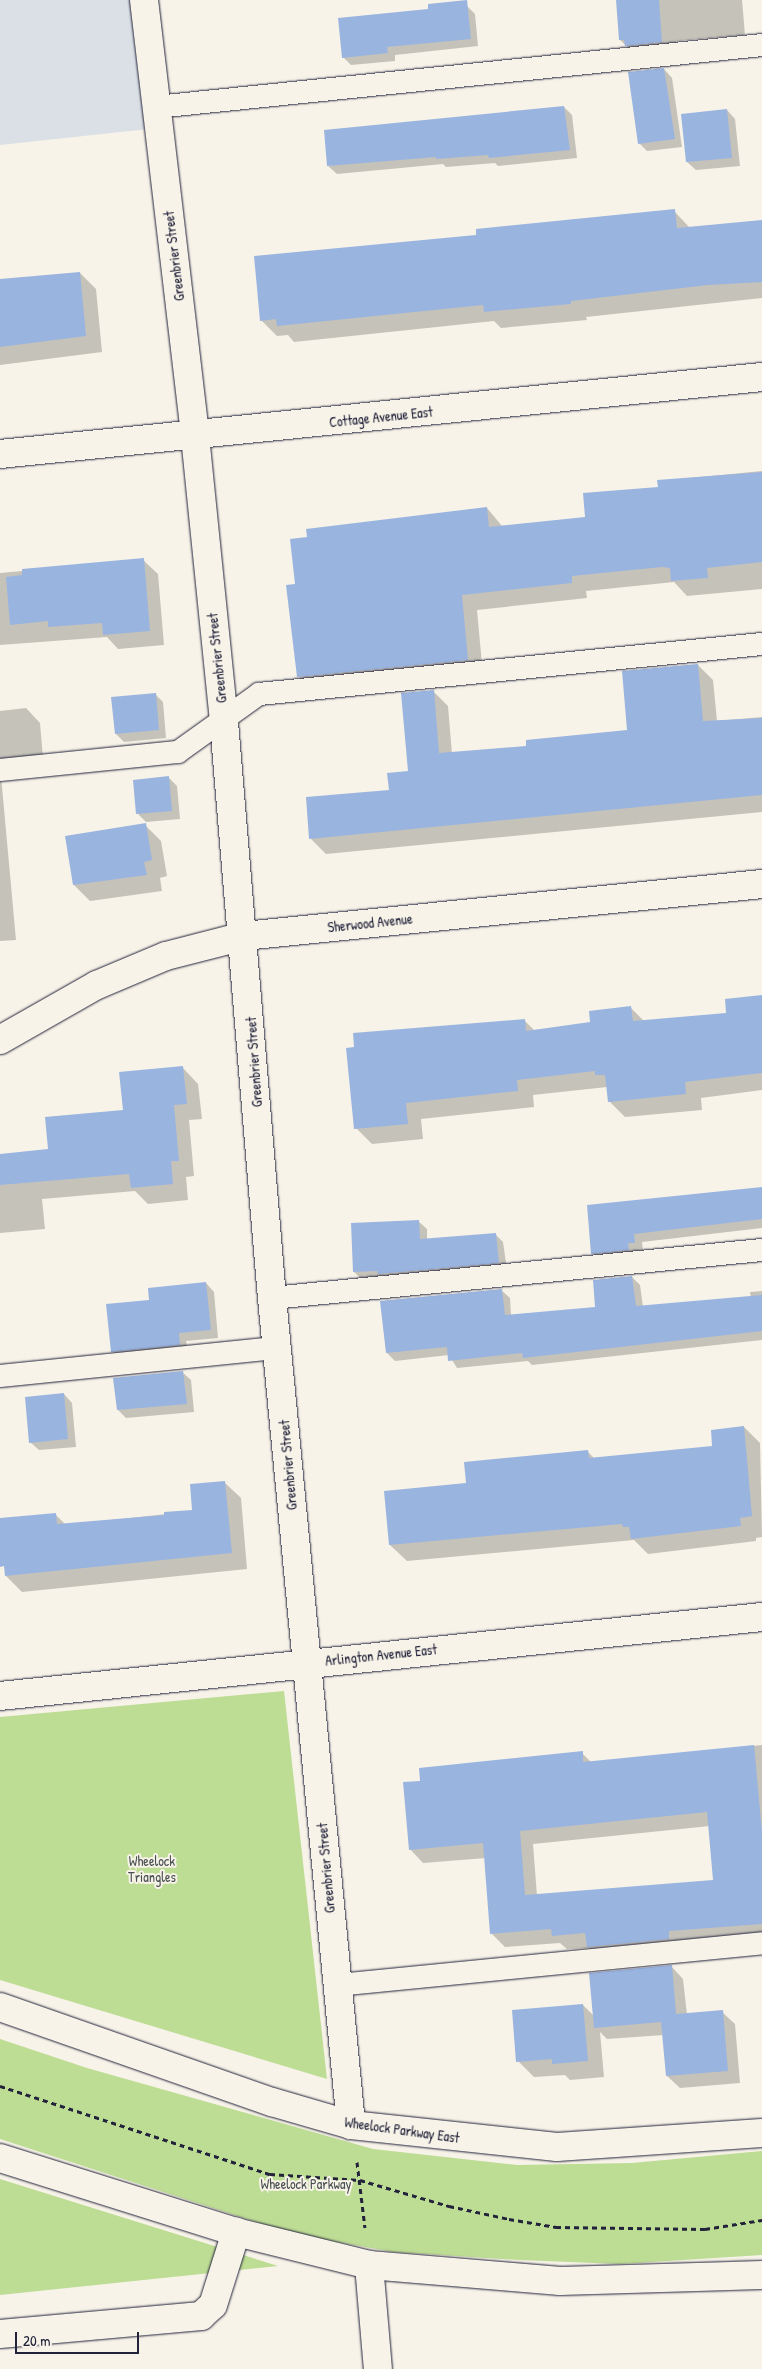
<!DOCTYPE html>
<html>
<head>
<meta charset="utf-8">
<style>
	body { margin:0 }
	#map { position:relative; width:762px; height:2369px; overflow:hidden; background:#f7f3e8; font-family:"Patrick Hand",sans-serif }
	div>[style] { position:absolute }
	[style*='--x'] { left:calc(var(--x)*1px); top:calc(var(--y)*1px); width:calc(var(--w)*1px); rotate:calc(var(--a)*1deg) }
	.built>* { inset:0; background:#dbe0e6 }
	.green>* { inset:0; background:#bddc94 }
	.shadow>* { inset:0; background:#0003 }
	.building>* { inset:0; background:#9ab4e0 }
	.path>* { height:3px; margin-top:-1.5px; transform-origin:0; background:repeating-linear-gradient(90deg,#22223b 0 5px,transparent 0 9px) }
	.roads { filter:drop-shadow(0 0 1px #22223b) drop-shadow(0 0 1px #22223b) }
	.service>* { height:22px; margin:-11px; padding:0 11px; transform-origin:11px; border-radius:11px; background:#f7f3e8 }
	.minor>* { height:28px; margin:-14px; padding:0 14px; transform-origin:14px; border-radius:14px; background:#f7f3e8 }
	.tertiary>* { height:28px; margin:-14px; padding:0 14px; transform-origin:14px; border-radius:14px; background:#f7f3e8 }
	span { translate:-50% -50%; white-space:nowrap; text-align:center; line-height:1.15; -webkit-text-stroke:4px #f7f3e8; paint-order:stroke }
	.street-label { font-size:14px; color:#22223b }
	.park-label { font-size:14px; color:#495051 }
	.scale { position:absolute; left:15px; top:2332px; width:124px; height:22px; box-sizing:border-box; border:2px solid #22223b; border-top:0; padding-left:6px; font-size:15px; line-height:18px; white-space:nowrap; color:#22223b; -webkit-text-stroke:4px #f7f3e8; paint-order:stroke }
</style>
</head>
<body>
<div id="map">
	<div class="built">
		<i style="clip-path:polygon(0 0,145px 0,158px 128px,0 145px)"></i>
	</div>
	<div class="green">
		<i style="clip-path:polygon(284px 1691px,327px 2079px,0 1980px,0 1717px)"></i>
		<i style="clip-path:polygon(0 2039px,87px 2068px,373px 2149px,517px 2165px,632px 2163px,762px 2151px,762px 2255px,620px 2264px,519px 2260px,393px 2252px,293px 2234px,0 2139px)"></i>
		<i style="clip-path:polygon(0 2179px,278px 2266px,0 2295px)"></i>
	</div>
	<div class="shadow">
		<i style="clip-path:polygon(617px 0,742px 0,745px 35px,676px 41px,677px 57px,641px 60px,620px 40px)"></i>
		<i style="clip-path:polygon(467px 6px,475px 14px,478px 46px,395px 55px,395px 61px,351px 65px,343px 57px)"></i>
		<i style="clip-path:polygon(664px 69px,672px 78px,682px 147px,647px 151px,639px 143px)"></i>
		<i style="clip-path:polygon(564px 107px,572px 115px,577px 158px,498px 166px,495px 163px,446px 167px,443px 164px,337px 174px,328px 166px)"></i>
		<i style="clip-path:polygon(727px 110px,735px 119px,740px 166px,696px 170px,687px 162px)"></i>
		<i style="clip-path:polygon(674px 211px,690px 228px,762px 221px,762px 298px,586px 317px,587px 320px,501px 328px,494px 321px,294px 342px,288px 335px,277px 336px,261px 320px,478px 236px)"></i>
		<i style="clip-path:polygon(80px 273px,96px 289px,102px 352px,0 365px,0 280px)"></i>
		<i style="clip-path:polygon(762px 471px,762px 589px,687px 596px,674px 582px,586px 591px,587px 598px,477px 610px,483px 675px,313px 692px,298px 676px,296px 586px,487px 508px,502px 526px,586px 518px,659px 488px,659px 481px)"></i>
		<i style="clip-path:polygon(143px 560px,158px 574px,164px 645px,118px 649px,107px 637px,0 645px,0 573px)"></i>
		<i style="clip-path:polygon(698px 665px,713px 680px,717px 721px,762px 717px,762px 812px,326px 854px,311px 839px,390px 791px,409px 772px,433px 691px,448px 706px,452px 754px,528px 747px,628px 731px)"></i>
		<i style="clip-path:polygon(155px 694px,163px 702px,166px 738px,124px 742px,116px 734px)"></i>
		<i style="clip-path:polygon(26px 708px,40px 723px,43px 758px,0 762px,0 711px)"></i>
		<i style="clip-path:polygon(0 765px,16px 940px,0 941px)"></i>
		<i style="clip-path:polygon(169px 778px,177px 786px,180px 819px,146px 822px,138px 814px)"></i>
		<i style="clip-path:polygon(145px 825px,161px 841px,167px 876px,160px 878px,162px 891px,90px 901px,74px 885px)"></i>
		<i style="clip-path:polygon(762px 996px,762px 1090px,701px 1098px,702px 1110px,625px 1117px,609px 1101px,607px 1087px,533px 1095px,534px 1107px,421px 1119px,423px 1139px,372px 1144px,356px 1128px,524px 1020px,535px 1031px,592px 1023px,631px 1008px,645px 1022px,727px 1014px)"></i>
		<i style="clip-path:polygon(182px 1067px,198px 1084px,202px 1119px,189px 1120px,194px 1176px,186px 1177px,188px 1200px,148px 1204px,135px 1191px,42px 1199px,45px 1229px,0 1233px,0 1155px,49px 1150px,124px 1111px)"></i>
		<i style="clip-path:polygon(762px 1189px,762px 1228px,642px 1242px,643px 1250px,600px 1261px,592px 1253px,588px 1206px)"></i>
		<i style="clip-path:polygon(418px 1221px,427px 1229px,427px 1240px,495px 1234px,503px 1242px,507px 1270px,363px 1280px,354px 1272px)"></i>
		<i style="clip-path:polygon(632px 1277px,640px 1285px,643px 1307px,751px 1298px,750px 1292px,762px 1291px,762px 1340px,532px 1365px,528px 1361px,457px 1368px,449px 1355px,395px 1361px,387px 1353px,501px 1290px,510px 1298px,511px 1315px,597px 1308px)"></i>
		<i style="clip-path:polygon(206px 1283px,214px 1292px,218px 1338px,186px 1341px,188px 1352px,120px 1359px,112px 1351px)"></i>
		<i style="clip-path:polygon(182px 1372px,191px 1380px,194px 1412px,126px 1418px,118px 1410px)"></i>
		<i style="clip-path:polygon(64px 1394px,72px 1403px,76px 1447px,39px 1450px,30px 1442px)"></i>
		<i style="clip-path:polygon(744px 1427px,760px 1443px,762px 1537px,756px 1538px,756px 1541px,648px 1554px,634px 1540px,407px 1561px,390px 1545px,385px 1492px,467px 1484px,588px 1452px,595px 1459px,713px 1447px)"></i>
		<i style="clip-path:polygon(224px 1482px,241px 1498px,247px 1569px,22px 1592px,6px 1576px,55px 1514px,66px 1525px,194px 1511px)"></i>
		<i style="clip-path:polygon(evenodd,762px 1745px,762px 1937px,601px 1960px,589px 1948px,567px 1949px,560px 1943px,505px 1947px,491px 1933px,486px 1858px,423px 1863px,410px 1849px,421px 1782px,582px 1753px,592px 1763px,762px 1745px,710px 1826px,714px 1881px,537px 1896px,533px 1844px,710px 1826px)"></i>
		<i style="clip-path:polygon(671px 1966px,683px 1979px,687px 2015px,722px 2012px,735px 2024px,740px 2083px,680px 2088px,667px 2076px,664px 2035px,607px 2039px,600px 2032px,604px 2077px,570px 2080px,565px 2075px,534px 2077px,518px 2061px,583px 2005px,594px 2016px)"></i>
	</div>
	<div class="building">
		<i style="clip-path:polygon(467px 0,471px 39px,387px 47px,388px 53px,342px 58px,338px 18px,428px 9px,428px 4px)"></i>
		<i style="clip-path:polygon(616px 0,659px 0,662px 42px,625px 46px,624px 40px,619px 40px)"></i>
		<i style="clip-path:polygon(664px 68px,675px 139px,638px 144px,628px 72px)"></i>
		<i style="clip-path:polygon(564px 106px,570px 150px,489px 158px,488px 155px,436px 159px,436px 157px,327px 166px,324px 130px)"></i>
		<i style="clip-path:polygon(727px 109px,732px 158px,686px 162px,681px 114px)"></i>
		<i style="clip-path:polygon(675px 209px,677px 228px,762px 220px,762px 282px,708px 285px,571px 301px,571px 304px,484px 312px,483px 305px,277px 326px,276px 319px,260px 321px,254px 256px,476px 235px,476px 229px)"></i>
		<i style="clip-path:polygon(80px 272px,86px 336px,0 347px,0 279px)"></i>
		<i style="clip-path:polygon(762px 472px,762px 562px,707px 568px,708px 578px,671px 581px,670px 568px,662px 567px,572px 576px,572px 583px,462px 595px,468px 660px,297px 677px,286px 585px,295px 584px,290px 539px,307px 537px,306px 529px,487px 507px,489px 527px,585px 517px,583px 493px,658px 487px,657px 480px)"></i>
		<i style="clip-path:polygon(144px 558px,150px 631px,103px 635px,102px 623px,48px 627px,48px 621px,10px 625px,6px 577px,22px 575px,22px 569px)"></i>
		<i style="clip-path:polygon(698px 664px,703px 721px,762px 718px,762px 795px,309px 839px,306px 797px,389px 790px,387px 773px,408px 771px,401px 693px,434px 690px,439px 753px,526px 746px,526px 740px,627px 730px,622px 671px)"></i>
		<i style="clip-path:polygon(156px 693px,159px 730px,115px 734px,111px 697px)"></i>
		<i style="clip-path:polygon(169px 776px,172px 811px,136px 814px,133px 780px)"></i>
		<i style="clip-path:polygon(146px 823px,152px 860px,144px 862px,147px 875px,73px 885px,65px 836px)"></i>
		<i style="clip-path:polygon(762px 995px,762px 1073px,685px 1082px,686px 1094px,608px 1102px,605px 1075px,595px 1075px,595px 1071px,517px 1080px,518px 1091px,406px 1103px,408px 1124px,354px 1129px,346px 1048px,354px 1047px,353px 1033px,525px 1019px,526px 1031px,590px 1022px,589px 1011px,631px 1006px,633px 1021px,726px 1013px,725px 999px)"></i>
		<i style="clip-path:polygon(183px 1066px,187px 1104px,174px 1105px,179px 1161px,171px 1161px,173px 1184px,131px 1188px,129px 1174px,0 1185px,0 1154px,48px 1149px,45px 1117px,123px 1110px,119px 1072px)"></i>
		<i style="clip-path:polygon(762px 1187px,762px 1219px,634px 1234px,635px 1243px,628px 1243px,629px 1250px,591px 1254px,587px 1205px)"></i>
		<i style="clip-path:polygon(419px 1220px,420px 1239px,496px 1233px,499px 1263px,378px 1274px,377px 1271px,353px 1272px,351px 1223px)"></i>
		<i style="clip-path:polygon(632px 1276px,636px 1306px,762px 1295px,762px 1331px,523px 1358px,522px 1353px,448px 1361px,447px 1347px,386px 1353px,380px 1301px,502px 1289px,505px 1315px,595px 1307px,593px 1280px)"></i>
		<i style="clip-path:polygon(206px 1282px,211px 1330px,179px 1333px,180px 1345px,111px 1352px,106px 1304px,149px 1300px,148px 1288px)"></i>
		<i style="clip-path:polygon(183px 1371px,187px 1404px,117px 1410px,113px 1378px)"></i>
		<i style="clip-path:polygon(64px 1393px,68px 1439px,29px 1443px,25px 1397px)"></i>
		<i style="clip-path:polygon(744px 1426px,752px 1516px,740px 1518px,741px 1526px,631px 1539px,629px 1527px,623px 1527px,622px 1524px,389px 1545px,384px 1491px,466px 1483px,464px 1462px,588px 1450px,589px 1458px,712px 1446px,711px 1430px)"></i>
		<i style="clip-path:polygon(225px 1481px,232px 1553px,5px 1576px,4px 1566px,0 1567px,0 1518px,56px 1513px,57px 1524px,164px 1515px,164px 1512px,192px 1510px,190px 1484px)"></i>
		<i style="clip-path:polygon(evenodd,754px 1745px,762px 1832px,762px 1924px,669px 1931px,669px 1939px,587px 1947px,585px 1933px,552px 1936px,551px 1929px,490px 1934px,483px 1843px,409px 1850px,403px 1782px,420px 1781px,419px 1768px,583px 1751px,583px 1762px,754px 1745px,707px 1812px,713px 1880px,525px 1895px,520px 1831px,707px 1812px)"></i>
		<i style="clip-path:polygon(672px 1965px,676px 2014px,723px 2010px,728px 2071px,666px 2076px,661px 2022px,594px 2028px,589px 1973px)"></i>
		<i style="clip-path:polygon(583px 2004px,588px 2061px,552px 2064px,552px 2059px,516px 2062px,512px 2010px)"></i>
	</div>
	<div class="path">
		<i style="--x:0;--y:2086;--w:284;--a:18.1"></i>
		<i style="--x:270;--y:2174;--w:90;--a:3.8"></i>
		<i style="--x:360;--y:2180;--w:93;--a:16.3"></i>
		<i style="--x:449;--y:2206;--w:61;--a:12.2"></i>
		<i style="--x:509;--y:2219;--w:48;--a:9.7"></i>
		<i style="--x:556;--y:2227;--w:149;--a:0.8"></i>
		<i style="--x:705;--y:2229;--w:58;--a:-9"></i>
		<i style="--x:357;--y:2162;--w:66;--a:83.1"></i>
	</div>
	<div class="roads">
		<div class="service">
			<i style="--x:156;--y:107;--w:609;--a:-5.84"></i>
			<i style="--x:0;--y:770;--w:179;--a:-5.8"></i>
			<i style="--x:178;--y:752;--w:100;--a:-35.6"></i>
			<i style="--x:259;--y:694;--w:505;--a:-5.68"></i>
			<i style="--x:272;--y:1298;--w:492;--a:-5.6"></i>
			<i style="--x:0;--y:1376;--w:278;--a:-5.8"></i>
			<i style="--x:337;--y:1985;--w:427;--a:-5.6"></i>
		</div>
		<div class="minor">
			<i style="--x:144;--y:0;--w:439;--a:83.3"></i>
			<i style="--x:195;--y:436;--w:287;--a:84.2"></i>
			<i style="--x:224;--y:722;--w:578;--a:85.24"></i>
			<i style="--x:272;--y:1298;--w:831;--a:84.54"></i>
			<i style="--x:0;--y:454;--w:766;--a:-5.77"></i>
			<i style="--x:0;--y:1040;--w:112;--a:-29.6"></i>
			<i style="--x:97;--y:985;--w:75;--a:-22.8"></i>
			<i style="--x:166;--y:956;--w:81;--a:-14.4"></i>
			<i style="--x:244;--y:936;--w:521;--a:-5.73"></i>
			<i style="--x:0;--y:1696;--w:766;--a:-5.92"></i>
			<i style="--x:369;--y:2265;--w:104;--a:85.1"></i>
			<i style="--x:0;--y:2334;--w:202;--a:-5.1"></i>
			<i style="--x:201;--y:2316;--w:16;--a:-43"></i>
			<i style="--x:213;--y:2305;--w:77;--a:-72.5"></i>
		</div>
		<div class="tertiary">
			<i style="--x:0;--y:2007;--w:288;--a:19.3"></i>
			<i style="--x:272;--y:2102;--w:82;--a:16.2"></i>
			<i style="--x:351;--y:2125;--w:207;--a:6.1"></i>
			<i style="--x:557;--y:2147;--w:205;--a:-3.9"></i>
			<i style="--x:0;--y:2158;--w:247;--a:17.4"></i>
			<i style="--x:236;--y:2232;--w:137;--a:13.9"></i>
			<i style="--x:369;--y:2265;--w:192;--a:4.8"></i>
			<i style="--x:560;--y:2281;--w:202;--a:-1.7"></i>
		</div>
	</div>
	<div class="street-label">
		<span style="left:174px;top:256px;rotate:-97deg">Greenbrier Street</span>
		<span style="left:381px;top:417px;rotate:-6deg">Cottage Avenue East</span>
		<span style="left:217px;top:658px;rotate:-96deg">Greenbrier Street</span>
		<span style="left:370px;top:923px;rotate:-6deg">Sherwood Avenue</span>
		<span style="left:254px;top:1062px;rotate:-94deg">Greenbrier Street</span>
		<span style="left:288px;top:1465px;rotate:-95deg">Greenbrier Street</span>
		<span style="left:381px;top:1655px;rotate:-6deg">Arlington Avenue East</span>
		<span style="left:326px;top:1868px;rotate:-95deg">Greenbrier Street</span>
		<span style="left:402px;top:2130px;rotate:8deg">Wheelock Parkway East</span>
	</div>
	<div class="park-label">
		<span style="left:152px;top:1869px">Wheelock<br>Triangles</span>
		<span style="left:306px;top:2184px">Wheelock Parkway</span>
	</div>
	<div class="scale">20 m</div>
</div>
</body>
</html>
